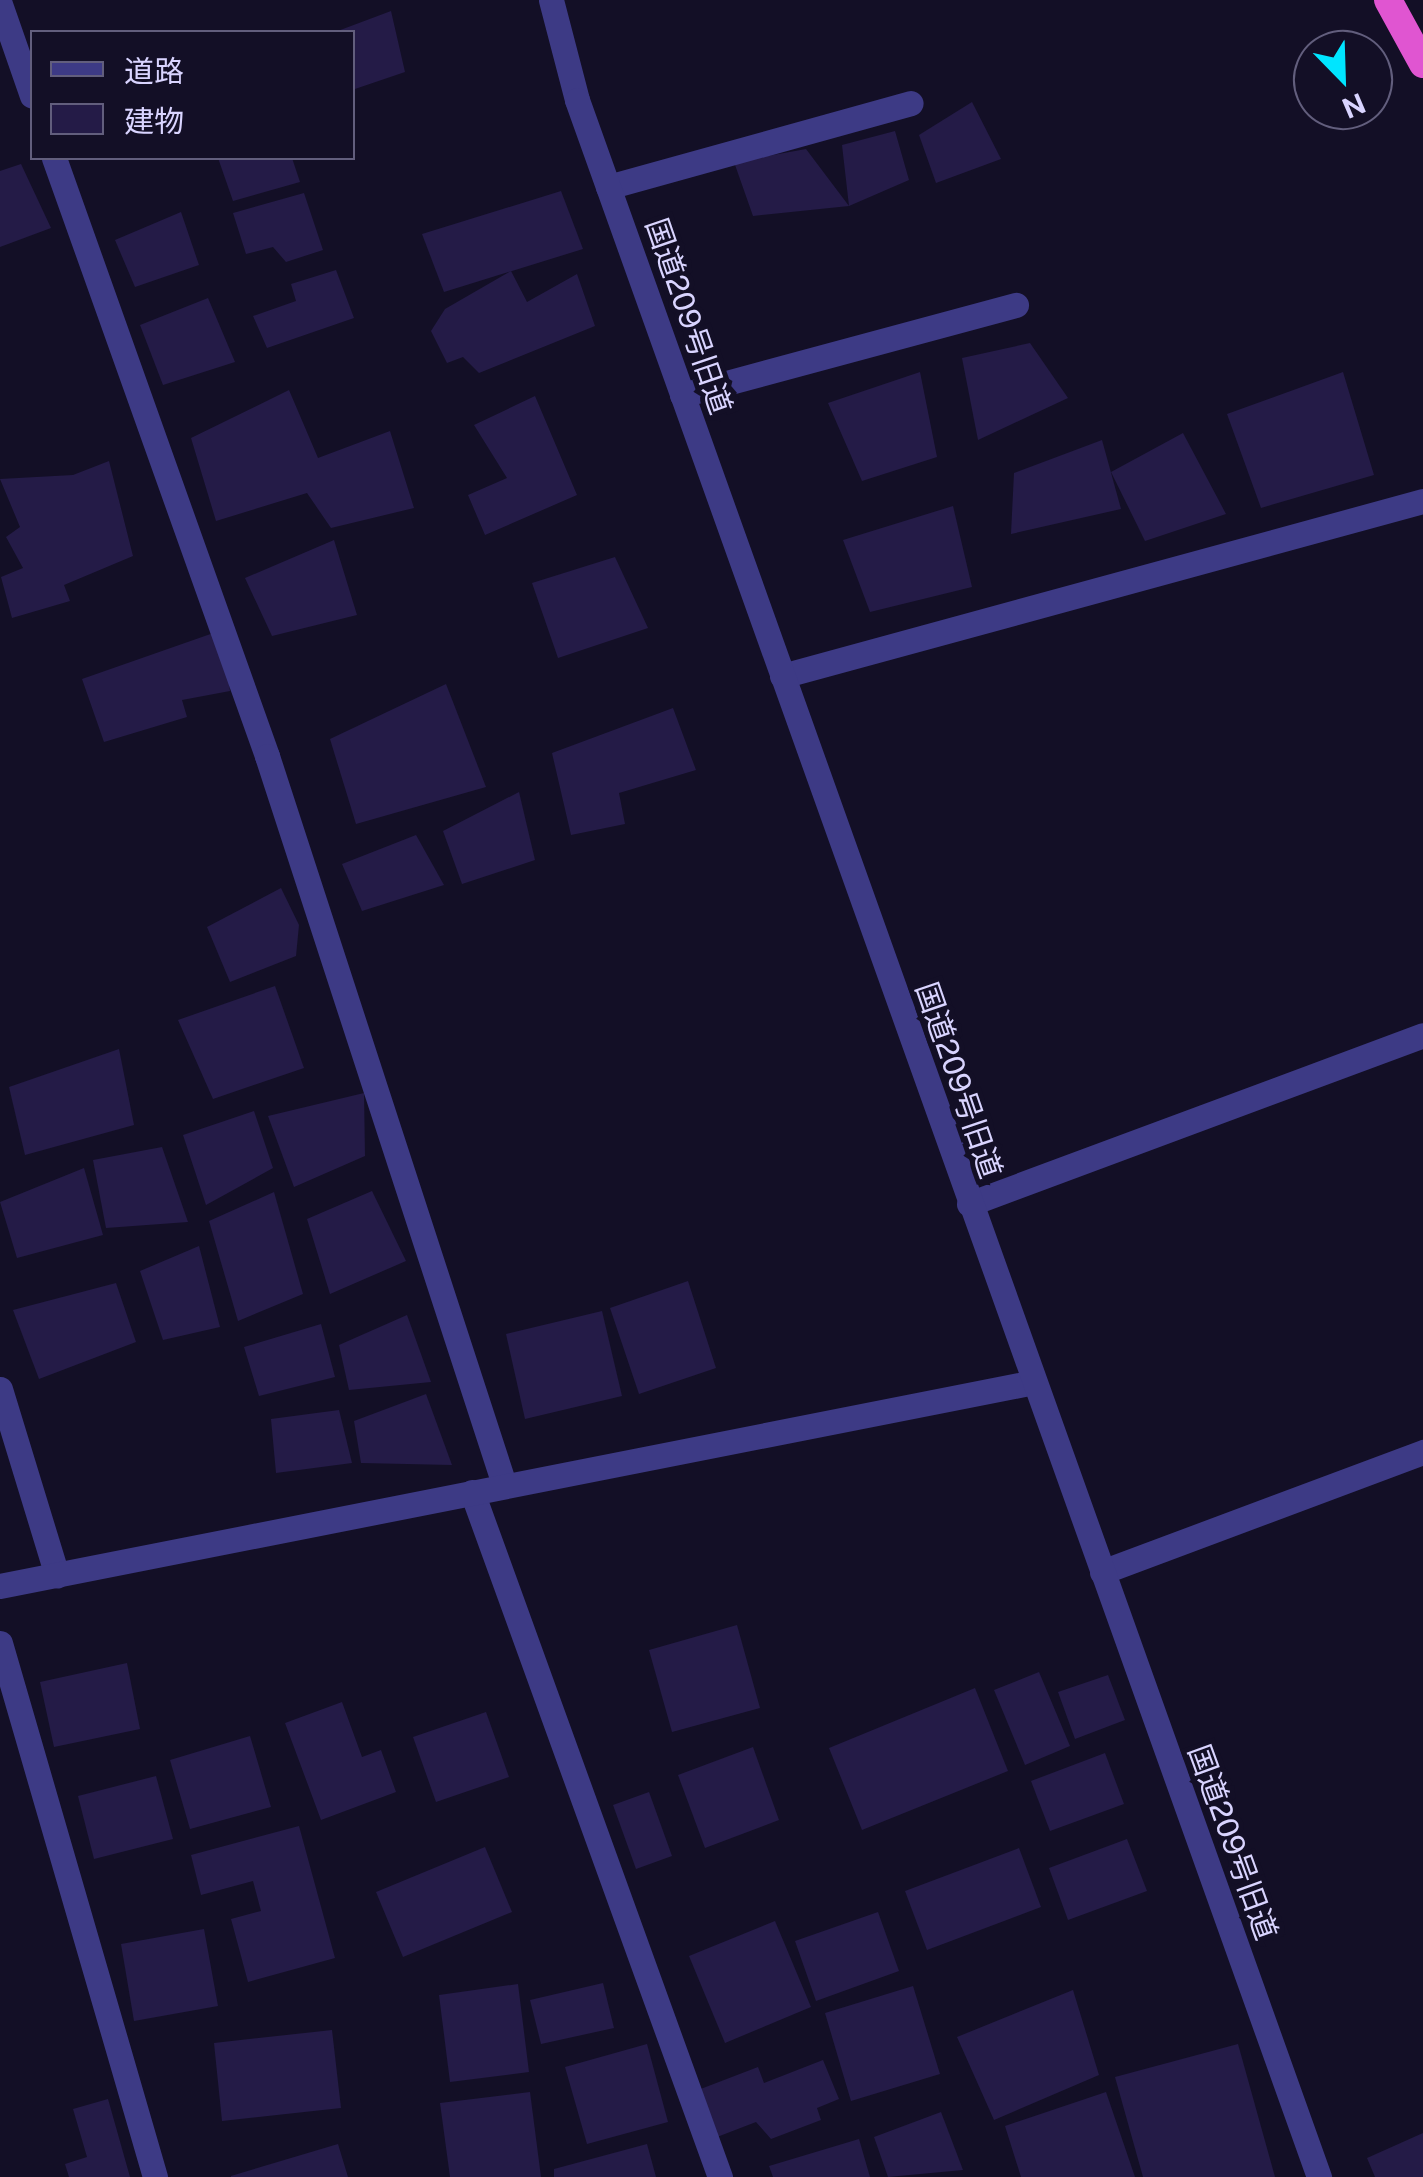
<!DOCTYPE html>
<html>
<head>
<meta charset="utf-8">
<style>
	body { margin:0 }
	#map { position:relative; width:1423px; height:2177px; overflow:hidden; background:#130f26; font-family:"Public Sans","Noto Sans JP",sans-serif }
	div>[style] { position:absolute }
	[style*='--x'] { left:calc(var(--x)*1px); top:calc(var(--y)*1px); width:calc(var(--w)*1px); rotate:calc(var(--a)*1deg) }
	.building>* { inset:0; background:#241b47 }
	.minor>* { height:25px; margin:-12.5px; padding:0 12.5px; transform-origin:12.5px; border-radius:12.5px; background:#3d3a85 }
	.tertiary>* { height:25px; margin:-12.5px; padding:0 12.5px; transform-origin:12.5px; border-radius:12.5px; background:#3d3a85 }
	.trunk>* { height:28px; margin:-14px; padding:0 14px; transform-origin:14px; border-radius:14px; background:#e055d1 }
	span { translate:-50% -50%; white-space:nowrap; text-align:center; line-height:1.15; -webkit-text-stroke:10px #130f26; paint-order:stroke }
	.street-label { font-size:30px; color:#d9d4ff }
	.legend { position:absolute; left:30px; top:30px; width:325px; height:130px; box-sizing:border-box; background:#130f26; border:2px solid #625e7d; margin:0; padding:12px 18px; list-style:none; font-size:30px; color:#d9d4ff }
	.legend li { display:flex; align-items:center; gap:20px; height:50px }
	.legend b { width:50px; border:2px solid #625e7d }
	.north { position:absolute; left:1293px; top:30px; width:100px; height:100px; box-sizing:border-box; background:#130f26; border:2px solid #625e7d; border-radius:50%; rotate:157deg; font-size:28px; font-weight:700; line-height:40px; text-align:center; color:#d9d4ff }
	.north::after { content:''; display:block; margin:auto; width:35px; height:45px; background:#00e5ff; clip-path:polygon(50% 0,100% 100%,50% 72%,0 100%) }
</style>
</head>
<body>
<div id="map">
	<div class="building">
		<i style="clip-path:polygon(391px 11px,405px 72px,352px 90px,352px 32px,335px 32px)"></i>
		<i style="clip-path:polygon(972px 102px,1001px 159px,936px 183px,919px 135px)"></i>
		<i style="clip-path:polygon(895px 131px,909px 180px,849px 206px,753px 216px,734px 162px,806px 149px,849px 206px,842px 145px)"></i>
		<i style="clip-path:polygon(218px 158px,292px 158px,300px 182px,233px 201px)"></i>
		<i style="clip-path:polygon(21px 164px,51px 228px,0 247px,0 171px)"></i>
		<i style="clip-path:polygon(561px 191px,583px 249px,444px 292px,422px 234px)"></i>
		<i style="clip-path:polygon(304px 193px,323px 250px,286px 262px,273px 247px,246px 254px,233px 213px)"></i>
		<i style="clip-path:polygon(181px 212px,199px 265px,135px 287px,115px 240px)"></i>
		<i style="clip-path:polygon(336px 270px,354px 318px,267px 348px,253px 316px,296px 301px,291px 284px)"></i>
		<i style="clip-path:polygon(511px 271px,527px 302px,577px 274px,595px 326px,479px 373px,463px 357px,447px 363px,431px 331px,445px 309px)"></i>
		<i style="clip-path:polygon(208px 298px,235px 362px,163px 385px,140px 325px)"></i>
		<i style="clip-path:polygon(1030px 343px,1068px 398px,978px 440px,962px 358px)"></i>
		<i style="clip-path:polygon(920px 372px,937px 457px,862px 481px,828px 403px)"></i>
		<i style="clip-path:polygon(1343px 372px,1374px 475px,1261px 508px,1227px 414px)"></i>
		<i style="clip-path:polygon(289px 390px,318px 458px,390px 431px,414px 508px,331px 528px,307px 493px,216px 521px,191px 438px)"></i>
		<i style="clip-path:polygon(535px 396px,577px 495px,485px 535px,468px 495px,507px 478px,474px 425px)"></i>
		<i style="clip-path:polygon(1183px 433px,1226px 514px,1145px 541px,1111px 472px)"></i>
		<i style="clip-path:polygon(1102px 440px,1121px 509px,1011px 534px,1014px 473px)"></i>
		<i style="clip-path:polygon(109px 461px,133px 556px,64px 585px,70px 601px,12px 618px,1px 577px,23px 568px,6px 537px,20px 527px,0 479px,73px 475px)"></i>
		<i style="clip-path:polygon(953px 506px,972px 587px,870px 612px,843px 540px)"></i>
		<i style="clip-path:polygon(334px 540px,357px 615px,272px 636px,245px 578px)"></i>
		<i style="clip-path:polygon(615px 557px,648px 628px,558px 658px,532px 583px)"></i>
		<i style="clip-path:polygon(222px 630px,230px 691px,182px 700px,187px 717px,104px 742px,82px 679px)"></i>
		<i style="clip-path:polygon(446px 684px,486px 787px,356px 824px,330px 739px)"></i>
		<i style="clip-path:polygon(673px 708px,696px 770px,619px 793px,625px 824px,571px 835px,552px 753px)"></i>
		<i style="clip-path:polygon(519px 792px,535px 860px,462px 884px,443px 831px)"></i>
		<i style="clip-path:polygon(416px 835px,444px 885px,362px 911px,342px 864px)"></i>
		<i style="clip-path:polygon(281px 888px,299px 925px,296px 956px,230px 982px,207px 927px)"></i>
		<i style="clip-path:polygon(275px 986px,304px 1068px,213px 1099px,178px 1020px)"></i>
		<i style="clip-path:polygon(119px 1049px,134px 1125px,25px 1155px,9px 1087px)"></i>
		<i style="clip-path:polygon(364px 1093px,365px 1156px,294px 1187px,268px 1116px)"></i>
		<i style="clip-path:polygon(254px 1111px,273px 1168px,206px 1205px,183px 1135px)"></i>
		<i style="clip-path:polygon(162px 1147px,188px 1222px,106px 1228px,93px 1160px)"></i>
		<i style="clip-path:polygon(84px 1168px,103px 1235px,17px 1258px,0 1202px)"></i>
		<i style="clip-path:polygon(372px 1191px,406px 1261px,330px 1294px,307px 1219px)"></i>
		<i style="clip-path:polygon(274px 1192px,303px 1294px,238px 1321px,209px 1221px)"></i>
		<i style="clip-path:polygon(199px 1246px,220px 1327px,163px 1340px,140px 1271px)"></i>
		<i style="clip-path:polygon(688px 1281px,716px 1368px,639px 1394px,610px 1308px)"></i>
		<i style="clip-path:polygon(116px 1283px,136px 1342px,39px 1379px,13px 1310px)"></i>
		<i style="clip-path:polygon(602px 1311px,622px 1396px,525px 1419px,506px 1334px)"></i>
		<i style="clip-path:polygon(407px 1315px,431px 1382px,349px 1390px,339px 1345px)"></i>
		<i style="clip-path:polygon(321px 1324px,335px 1377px,259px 1396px,244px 1347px)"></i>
		<i style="clip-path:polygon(426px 1394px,452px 1465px,361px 1463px,354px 1421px)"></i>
		<i style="clip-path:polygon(339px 1410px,352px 1463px,276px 1473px,271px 1419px)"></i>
		<i style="clip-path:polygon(737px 1625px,760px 1708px,672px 1732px,649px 1650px)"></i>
		<i style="clip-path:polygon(127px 1663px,140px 1729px,54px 1747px,40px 1682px)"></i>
		<i style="clip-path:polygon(1039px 1672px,1070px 1746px,1025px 1765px,994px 1690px)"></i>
		<i style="clip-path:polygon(1108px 1675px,1125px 1720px,1075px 1739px,1058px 1692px)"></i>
		<i style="clip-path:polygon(975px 1688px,1008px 1771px,862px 1830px,829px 1748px)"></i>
		<i style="clip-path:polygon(342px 1702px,362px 1757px,381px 1750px,396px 1792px,321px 1820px,285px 1723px)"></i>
		<i style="clip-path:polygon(486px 1712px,509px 1777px,436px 1802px,413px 1737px)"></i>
		<i style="clip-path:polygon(250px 1736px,271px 1807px,190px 1829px,170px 1760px)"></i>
		<i style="clip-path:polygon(753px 1747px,779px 1820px,705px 1848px,678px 1775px)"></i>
		<i style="clip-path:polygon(1105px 1753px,1124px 1804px,1050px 1831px,1031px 1781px)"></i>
		<i style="clip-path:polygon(156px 1776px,173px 1839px,94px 1859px,78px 1796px)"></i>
		<i style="clip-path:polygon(649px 1792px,672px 1856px,636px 1869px,613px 1805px)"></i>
		<i style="clip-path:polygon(299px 1826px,335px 1958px,248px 1982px,231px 1919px,261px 1911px,253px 1881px,201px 1895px,191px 1855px)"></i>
		<i style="clip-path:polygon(1127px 1839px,1147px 1891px,1068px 1920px,1049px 1868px)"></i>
		<i style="clip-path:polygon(485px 1847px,512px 1912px,403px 1957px,376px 1892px)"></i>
		<i style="clip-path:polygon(1019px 1848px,1041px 1907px,927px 1950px,905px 1891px)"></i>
		<i style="clip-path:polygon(878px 1912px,899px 1971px,816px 2001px,795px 1941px)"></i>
		<i style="clip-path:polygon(775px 1921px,811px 2007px,725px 2043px,689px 1956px)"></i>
		<i style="clip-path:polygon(204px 1929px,218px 2006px,134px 2021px,121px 1944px)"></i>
		<i style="clip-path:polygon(603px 1983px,614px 2028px,541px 2044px,530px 2000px)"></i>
		<i style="clip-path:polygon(518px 1984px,529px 2072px,450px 2082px,439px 1995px)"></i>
		<i style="clip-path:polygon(913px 1986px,940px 2074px,851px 2101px,825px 2013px)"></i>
		<i style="clip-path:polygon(1073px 1990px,1099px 2075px,994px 2120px,957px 2037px)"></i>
		<i style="clip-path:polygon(332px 2030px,341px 2108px,222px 2121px,214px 2043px)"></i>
		<i style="clip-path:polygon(647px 2044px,668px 2122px,587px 2144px,565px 2067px)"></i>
		<i style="clip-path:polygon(1238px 2044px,1275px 2177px,1143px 2177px,1115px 2077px)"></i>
		<i style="clip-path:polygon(823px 2060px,839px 2099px,817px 2108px,821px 2120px,771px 2139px,756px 2122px,717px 2137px,698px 2090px,758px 2067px,764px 2083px)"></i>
		<i style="clip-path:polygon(530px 2092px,541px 2177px,450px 2177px,440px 2103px)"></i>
		<i style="clip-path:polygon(1106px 2092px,1135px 2177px,1021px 2177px,1005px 2126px)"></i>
		<i style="clip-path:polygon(108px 2099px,130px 2177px,69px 2177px,65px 2164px,87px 2157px,73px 2109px)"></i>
		<i style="clip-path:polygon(941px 2112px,963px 2170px,888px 2177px,874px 2137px)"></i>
		<i style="clip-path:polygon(1423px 2133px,1423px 2177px,1375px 2177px,1367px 2158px)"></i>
		<i style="clip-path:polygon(859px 2139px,870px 2177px,773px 2177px,769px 2166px)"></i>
		<i style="clip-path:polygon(338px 2144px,348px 2177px,231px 2177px,231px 2176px)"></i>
		<i style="clip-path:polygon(647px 2144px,656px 2177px,554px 2177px,554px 2169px)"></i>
	</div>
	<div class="minor">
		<i style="--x:0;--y:4;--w:97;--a:70.8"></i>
		<i style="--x:54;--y:158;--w:635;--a:70.39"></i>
		<i style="--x:267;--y:756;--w:766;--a:71.97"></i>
		<i style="--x:608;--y:187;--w:314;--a:-15.5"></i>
		<i style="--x:682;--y:395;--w:346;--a:-15.1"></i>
		<i style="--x:782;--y:676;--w:664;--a:-15.27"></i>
		<i style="--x:969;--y:1204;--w:484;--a:-20.4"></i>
		<i style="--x:0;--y:1389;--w:195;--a:73"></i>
		<i style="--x:472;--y:1492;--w:729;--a:70.1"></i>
		<i style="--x:1102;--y:1572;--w:343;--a:-20.5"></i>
		<i style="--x:0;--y:1586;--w:1054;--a:-11.16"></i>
		<i style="--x:0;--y:1643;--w:556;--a:73.81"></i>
	</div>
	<div class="tertiary">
		<i style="--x:551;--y:0;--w:103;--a:75.4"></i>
		<i style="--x:577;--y:100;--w:2206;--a:70.34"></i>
	</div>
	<div class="trunk">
		<i style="--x:1388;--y:0;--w:73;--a:61.3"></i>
	</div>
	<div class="street-label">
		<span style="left:689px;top:316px;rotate:71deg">国道209号旧道</span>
		<span style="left:959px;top:1080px;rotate:71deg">国道209号旧道</span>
		<span style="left:1233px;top:1842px;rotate:70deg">国道209号旧道</span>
	</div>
	<ul class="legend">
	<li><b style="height:12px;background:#3d3a85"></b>道路</li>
	<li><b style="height:28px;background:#241b47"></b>建物</li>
	</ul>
	<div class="north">N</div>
</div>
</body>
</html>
